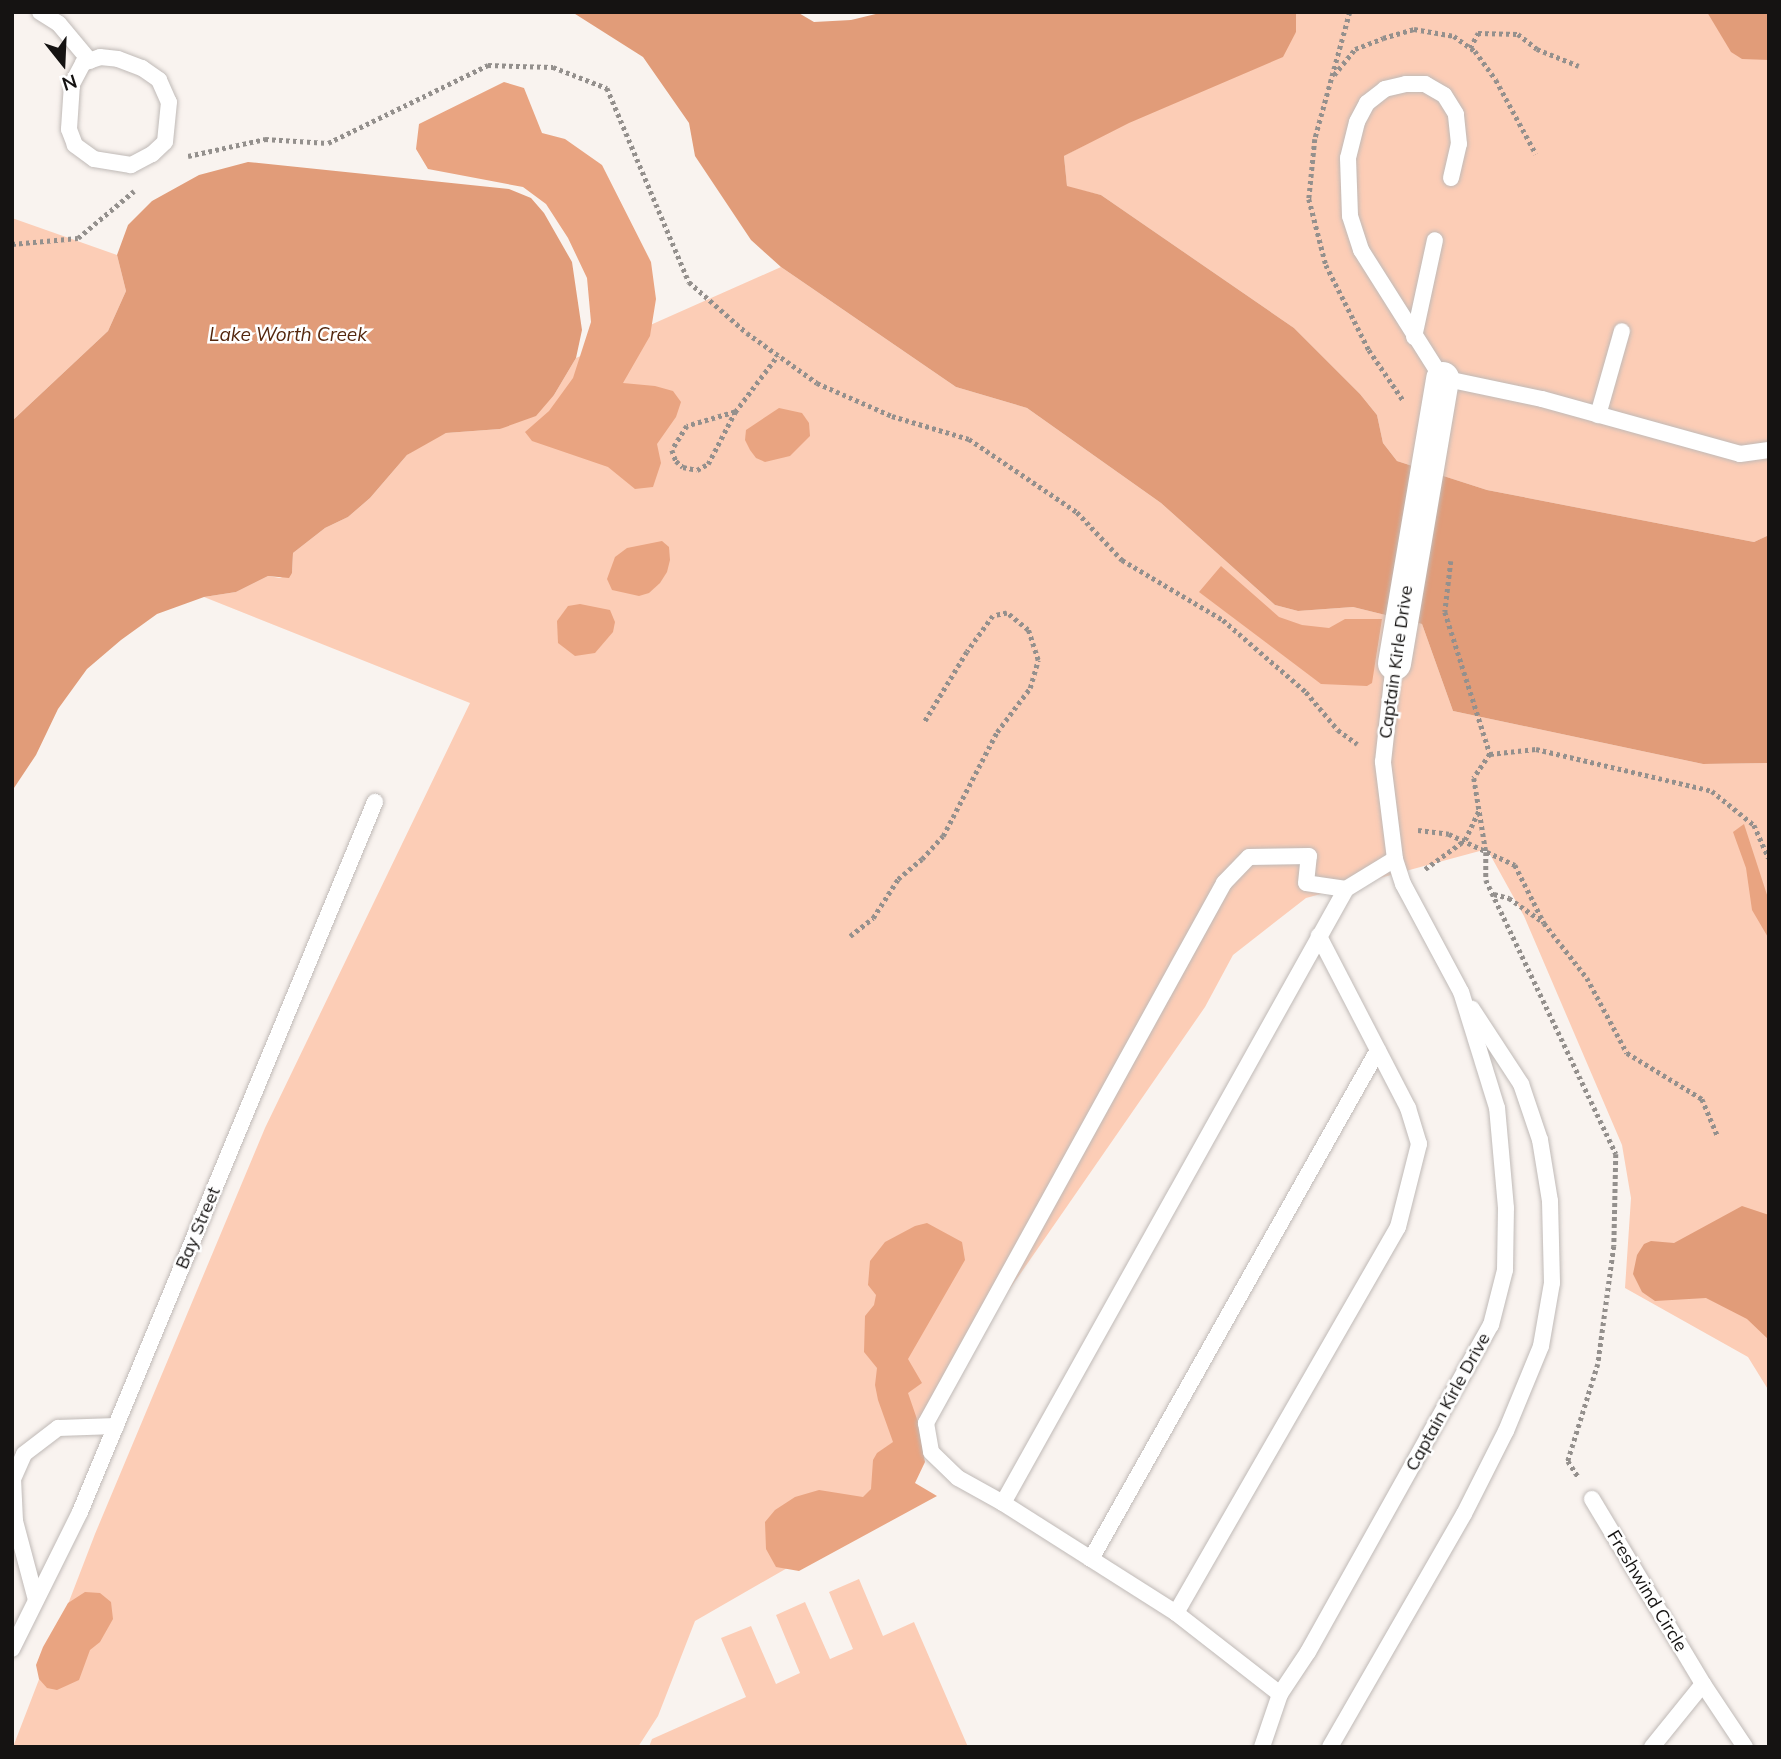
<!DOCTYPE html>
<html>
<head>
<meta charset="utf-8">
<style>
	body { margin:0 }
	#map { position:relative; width:1781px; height:1759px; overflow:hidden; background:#f9f3ef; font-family:Mulish,sans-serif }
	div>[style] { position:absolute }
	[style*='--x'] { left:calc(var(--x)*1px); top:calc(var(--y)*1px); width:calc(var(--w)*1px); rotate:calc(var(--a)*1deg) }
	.green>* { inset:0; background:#fccdb6 }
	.forest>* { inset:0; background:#e9a481 }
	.water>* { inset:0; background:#e19c79 }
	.path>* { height:4.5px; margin-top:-2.25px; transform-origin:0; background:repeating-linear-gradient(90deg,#94908d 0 3.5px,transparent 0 7px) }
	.roads { filter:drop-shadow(0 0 2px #c0bab7) drop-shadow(0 0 2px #c0bab7) }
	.service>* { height:16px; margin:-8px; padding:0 8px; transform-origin:8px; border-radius:8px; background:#fff }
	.minor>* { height:33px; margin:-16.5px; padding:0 16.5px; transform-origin:16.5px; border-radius:16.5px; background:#fff }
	span { translate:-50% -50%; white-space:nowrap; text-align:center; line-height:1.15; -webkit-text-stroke:5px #fff; paint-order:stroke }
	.street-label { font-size:18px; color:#151312 }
	.water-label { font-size:19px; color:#54270e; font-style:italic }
	.frame { position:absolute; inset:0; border:14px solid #151312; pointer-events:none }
	.north { position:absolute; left:28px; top:28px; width:70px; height:70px; -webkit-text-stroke:5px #fff; paint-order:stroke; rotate:162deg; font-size:19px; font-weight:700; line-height:28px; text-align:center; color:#151312 }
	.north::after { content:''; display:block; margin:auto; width:24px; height:32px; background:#151312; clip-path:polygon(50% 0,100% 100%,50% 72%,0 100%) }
</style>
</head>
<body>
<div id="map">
	<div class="green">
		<i style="clip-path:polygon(1296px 12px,1769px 12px,1769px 535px,1754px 542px,1487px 490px,1397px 461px,1383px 443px,1377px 415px,1360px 394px,1294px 328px,1101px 195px,1067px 187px,1064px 156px,1296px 32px)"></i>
		<i style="clip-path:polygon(12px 218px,117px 255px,126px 291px,108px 331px,12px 421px)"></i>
		<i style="clip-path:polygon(781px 267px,956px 387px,1027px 408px,1161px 503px,1275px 605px,1298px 611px,1353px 607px,1422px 624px,1453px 711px,1703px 764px,1769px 763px,1769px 1391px,1748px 1357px,1625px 1288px,1631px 1198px,1622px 1145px,1524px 916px,1487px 849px,1306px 898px,1233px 955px,1205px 1007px,836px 1540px,695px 1621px,658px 1716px,638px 1747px,13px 1747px,95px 1534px,265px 1128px,470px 703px,204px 597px,236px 592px,268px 576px,280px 578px,292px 573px,293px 553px,325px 528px,348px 517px,370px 498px,407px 455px,426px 442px,446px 433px,500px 429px,554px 395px,576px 358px)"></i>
		<i style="clip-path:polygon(859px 1579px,883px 1636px,914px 1622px,968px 1747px,649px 1747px,652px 1739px,746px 1697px,721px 1638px,751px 1626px,776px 1684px,800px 1673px,776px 1615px,805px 1602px,830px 1659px,853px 1649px,829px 1592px)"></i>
	</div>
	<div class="forest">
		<i style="clip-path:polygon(504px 82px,524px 88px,542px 133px,565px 139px,602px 165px,651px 262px,656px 299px,650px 336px,623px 383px,655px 386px,673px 391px,681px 402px,676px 417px,657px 444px,661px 463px,653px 487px,635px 489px,608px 467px,532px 441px,525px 432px,549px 411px,573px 378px,591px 322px,587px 278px,568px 238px,546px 204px,523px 187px,428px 169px,416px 149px,419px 124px)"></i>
		<i style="clip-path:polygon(779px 408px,802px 413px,809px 423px,810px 436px,790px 456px,765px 462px,756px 458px,750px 450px,745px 440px,746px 430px)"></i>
		<i style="clip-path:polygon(662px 541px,669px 547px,670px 560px,667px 572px,660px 583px,649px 593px,639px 596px,612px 590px,607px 579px,615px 557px,627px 548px)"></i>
		<i style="clip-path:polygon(1221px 566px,1279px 617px,1302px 625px,1329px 628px,1345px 619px,1382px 619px,1372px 683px,1367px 686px,1321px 684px,1199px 592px)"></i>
		<i style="clip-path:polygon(580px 604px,610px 610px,615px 622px,613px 632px,595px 653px,575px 656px,558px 643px,557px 621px,568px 606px)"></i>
		<i style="clip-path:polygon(1744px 824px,1769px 901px,1769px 939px,1752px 910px,1746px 868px,1733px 832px)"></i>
		<i style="clip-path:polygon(927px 1223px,962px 1242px,965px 1260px,908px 1359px,922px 1383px,908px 1393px,918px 1422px,925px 1462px,915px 1483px,937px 1496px,799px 1571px,776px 1567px,766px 1549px,765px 1522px,775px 1510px,795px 1497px,819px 1490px,863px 1497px,871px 1489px,873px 1460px,877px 1453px,893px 1442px,878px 1400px,875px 1385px,877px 1368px,864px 1352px,865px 1316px,874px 1305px,876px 1295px,868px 1285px,870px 1261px,885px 1242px,915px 1226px)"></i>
		<i style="clip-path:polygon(85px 1592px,100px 1593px,111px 1602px,113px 1619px,100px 1642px,90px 1650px,79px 1680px,57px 1690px,47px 1688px,39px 1679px,36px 1665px,43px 1647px,68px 1603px)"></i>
	</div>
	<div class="water">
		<i style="clip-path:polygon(572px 12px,797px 12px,814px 22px,851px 20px,884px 12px,1296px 12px,1296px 32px,1283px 57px,1129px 123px,1064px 156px,1067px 186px,1101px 195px,1294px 328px,1360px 394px,1377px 415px,1383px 443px,1397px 461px,1487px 490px,1754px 542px,1769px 535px,1769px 763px,1703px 764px,1453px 711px,1422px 624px,1353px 607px,1298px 611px,1275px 605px,1161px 503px,1027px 408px,956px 387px,781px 267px,751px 240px,695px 156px,689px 123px,643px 57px)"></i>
		<i style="clip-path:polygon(1707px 12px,1769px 12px,1769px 60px,1742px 59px,1731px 52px)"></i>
		<i style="clip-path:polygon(248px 162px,509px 189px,531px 198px,544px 213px,572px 262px,582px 330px,576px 358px,554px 395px,536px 416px,500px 429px,446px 433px,407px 455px,370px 498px,348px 517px,325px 528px,293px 553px,292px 573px,289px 578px,268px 576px,236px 592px,204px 597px,157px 614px,121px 640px,87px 669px,58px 709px,36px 755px,12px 791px,12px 421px,108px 331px,126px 291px,117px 255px,128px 225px,152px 201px,199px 175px)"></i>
		<i style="clip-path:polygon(1742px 1206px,1769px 1215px,1769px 1340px,1747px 1319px,1706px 1298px,1655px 1301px,1642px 1292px,1633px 1274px,1637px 1255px,1644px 1244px,1651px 1241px,1674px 1243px)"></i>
	</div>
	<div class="path">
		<i style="--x:1350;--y:12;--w:132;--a:105.4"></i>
		<i style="--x:1315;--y:139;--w:60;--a:95.7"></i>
		<i style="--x:1309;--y:199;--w:68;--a:75.6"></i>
		<i style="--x:1326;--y:265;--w:95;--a:63.2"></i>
		<i style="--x:1369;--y:350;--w:60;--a:55.8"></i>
		<i style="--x:1470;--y:48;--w:17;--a:-62"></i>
		<i style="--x:1478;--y:33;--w:40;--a:1.4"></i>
		<i style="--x:1518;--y:34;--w:24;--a:38"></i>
		<i style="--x:1537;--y:49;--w:45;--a:22"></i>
		<i style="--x:1334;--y:75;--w:33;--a:-51"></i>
		<i style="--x:1355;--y:49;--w:30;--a:-21"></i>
		<i style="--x:1383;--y:38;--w:32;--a:-16"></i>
		<i style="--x:1414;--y:29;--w:41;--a:9.9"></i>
		<i style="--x:1454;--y:36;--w:26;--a:36"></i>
		<i style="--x:1475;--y:51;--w:36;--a:54"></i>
		<i style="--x:1496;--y:80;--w:84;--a:61.6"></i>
		<i style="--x:188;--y:156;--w:79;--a:-12.4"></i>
		<i style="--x:265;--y:139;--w:63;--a:3.6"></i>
		<i style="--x:328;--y:143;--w:178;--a:-26"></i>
		<i style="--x:488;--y:65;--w:65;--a:1.8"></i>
		<i style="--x:553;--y:67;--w:58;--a:21.3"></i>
		<i style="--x:607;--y:88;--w:211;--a:67.1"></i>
		<i style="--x:689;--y:282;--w:77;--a:41.3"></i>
		<i style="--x:747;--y:333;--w:86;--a:35.5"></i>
		<i style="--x:817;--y:383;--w:82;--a:23.7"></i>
		<i style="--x:892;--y:416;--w:80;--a:16.6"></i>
		<i style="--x:969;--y:439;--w:130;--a:34.1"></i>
		<i style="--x:1077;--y:512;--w:66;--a:46.8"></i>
		<i style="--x:1122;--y:560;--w:117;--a:30.7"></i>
		<i style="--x:1223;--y:620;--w:110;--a:40.9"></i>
		<i style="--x:1306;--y:692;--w:50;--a:49.9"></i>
		<i style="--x:1338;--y:730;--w:24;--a:36"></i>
		<i style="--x:12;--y:244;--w:66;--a:-5.2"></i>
		<i style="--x:78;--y:238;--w:73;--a:-40"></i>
		<i style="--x:735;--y:412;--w:50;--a:163.7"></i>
		<i style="--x:687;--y:426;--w:28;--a:122"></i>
		<i style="--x:672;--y:450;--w:12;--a:70"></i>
		<i style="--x:676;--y:461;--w:9;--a:41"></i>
		<i style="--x:683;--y:467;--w:14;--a:12"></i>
		<i style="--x:697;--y:470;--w:13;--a:-29"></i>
		<i style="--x:708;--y:464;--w:59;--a:-62.6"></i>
		<i style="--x:735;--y:412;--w:71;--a:-53"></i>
		<i style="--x:1451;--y:561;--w:51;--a:96.7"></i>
		<i style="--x:1445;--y:612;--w:149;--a:72.4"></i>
		<i style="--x:1490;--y:754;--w:29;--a:124"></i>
		<i style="--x:1474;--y:778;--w:75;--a:80.8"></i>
		<i style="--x:1486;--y:852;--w:28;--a:90"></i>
		<i style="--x:1486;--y:880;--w:303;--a:64.6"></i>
		<i style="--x:1616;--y:1154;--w:92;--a:91.2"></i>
		<i style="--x:1614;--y:1246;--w:119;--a:97.7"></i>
		<i style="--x:1598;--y:1364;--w:102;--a:107.2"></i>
		<i style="--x:1568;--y:1461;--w:20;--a:57"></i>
		<i style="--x:1490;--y:754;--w:46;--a:-6.2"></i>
		<i style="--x:1536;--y:749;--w:181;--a:13.4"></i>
		<i style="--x:1712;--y:791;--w:54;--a:39"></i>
		<i style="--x:1754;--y:825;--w:36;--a:66"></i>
		<i style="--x:1418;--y:830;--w:31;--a:7"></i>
		<i style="--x:1449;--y:834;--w:73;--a:25.2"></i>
		<i style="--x:1515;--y:865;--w:65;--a:63.4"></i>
		<i style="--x:1544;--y:923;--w:70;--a:52"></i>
		<i style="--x:1587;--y:978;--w:85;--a:61.9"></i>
		<i style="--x:1627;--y:1053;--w:88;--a:31.5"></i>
		<i style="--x:1702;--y:1099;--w:39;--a:67"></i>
		<i style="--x:1425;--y:869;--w:49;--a:-35.9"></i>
		<i style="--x:1465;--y:840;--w:33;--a:-65"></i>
		<i style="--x:1494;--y:894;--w:16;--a:15"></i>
		<i style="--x:1509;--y:898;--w:42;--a:35.2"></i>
		<i style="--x:850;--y:936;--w:29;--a:-38"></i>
		<i style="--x:873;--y:918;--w:46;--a:-57.3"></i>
		<i style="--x:898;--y:879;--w:31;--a:-40"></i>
		<i style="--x:922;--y:859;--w:31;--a:-48"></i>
		<i style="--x:943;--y:836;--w:117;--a:-62.6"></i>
		<i style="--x:997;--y:732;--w:55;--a:-53.1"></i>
		<i style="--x:1030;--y:688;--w:29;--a:-74"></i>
		<i style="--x:1038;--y:660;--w:32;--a:-108"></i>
		<i style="--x:1028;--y:630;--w:27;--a:-141"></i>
		<i style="--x:1007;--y:613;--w:14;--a:168"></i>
		<i style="--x:993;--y:616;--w:44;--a:125.8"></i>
		<i style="--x:967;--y:652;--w:83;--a:121.2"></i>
	</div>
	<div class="roads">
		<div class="service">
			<i style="--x:40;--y:12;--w:22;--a:32"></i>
			<i style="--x:59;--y:24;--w:48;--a:50"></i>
			<i style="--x:100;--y:57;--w:18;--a:6"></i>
			<i style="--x:118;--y:59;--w:26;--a:21"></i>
			<i style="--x:142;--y:68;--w:21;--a:35"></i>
			<i style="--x:159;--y:80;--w:24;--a:66"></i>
			<i style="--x:169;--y:102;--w:40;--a:95.7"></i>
			<i style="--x:165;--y:142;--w:18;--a:137"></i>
			<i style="--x:152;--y:154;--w:24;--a:152"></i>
			<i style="--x:131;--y:165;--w:37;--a:-171"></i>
			<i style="--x:94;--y:159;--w:24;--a:-144"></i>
			<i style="--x:75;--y:145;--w:17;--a:-111"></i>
			<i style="--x:69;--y:129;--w:45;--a:-86.2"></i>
			<i style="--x:72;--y:84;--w:24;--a:-62"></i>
			<i style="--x:83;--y:63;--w:18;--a:-19"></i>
			<i style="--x:1451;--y:178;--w:35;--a:-77"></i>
			<i style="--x:1459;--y:144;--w:30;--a:-96"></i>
			<i style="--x:1456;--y:114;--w:22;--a:-122"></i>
			<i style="--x:1444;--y:95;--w:22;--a:-150"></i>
			<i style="--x:1425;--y:84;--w:19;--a:180"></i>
			<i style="--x:1406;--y:84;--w:22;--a:167"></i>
			<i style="--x:1385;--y:89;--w:23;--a:142"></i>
			<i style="--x:1367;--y:103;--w:21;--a:118"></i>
			<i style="--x:1357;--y:122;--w:37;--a:104"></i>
			<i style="--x:1348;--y:158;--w:58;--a:88"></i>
			<i style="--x:1350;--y:216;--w:36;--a:72"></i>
			<i style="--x:1361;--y:250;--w:151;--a:57.7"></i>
			<i style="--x:1442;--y:378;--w:102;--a:11.9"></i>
			<i style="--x:1542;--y:399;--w:205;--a:15.5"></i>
			<i style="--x:1740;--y:454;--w:29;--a:-8"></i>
			<i style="--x:1414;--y:337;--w:99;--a:-77.8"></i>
			<i style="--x:1598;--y:415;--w:87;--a:-74.1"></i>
			<i style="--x:1346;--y:889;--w:40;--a:-171.5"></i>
			<i style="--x:1306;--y:883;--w:27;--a:-84"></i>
			<i style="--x:1309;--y:856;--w:60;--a:179"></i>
			<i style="--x:1249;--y:857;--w:36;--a:134"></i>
			<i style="--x:1224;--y:883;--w:617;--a:118.89"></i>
			<i style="--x:926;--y:1423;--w:29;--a:80"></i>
			<i style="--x:931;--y:1452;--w:37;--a:44"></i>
			<i style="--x:958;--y:1478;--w:51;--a:29.1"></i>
			<i style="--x:1003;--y:1503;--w:703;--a:-60.81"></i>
			<i style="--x:1346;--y:889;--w:57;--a:-31.5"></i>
			<i style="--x:1592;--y:1499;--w:216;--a:59"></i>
			<i style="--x:1703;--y:1684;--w:76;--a:56.3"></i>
			<i style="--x:1003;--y:1503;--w:205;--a:32.4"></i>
			<i style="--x:1176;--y:1613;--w:445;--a:-60.1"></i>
			<i style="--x:1398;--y:1227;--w:86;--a:-75.8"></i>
			<i style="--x:1419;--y:1144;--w:38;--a:-107"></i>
			<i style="--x:1408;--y:1108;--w:194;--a:-117.4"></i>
			<i style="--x:1091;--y:1559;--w:584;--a:-60.58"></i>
			<i style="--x:36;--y:1600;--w:82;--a:-104.9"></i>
			<i style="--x:15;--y:1521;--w:42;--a:-92.7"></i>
			<i style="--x:13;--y:1479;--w:27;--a:-66"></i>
			<i style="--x:24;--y:1454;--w:43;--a:-37.4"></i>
			<i style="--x:58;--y:1428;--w:58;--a:-2"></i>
			<i style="--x:1176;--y:1613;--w:132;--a:37.9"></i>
			<i style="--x:12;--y:1649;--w:153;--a:-63.6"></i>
			<i style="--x:80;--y:1512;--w:769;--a:-67.44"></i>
			<i style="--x:1262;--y:1747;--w:56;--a:-71.2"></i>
			<i style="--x:1280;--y:1694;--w:50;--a:-56.3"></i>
			<i style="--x:1308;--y:1652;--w:375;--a:-60.8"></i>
			<i style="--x:1491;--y:1325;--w:57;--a:-75.7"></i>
			<i style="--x:1505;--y:1270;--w:62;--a:-89.1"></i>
			<i style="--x:1506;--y:1208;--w:100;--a:-95.1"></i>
			<i style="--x:1497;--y:1108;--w:121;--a:-107.2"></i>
			<i style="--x:1461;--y:992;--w:123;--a:-118.2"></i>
			<i style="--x:1403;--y:884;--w:26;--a:-108"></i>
			<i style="--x:1395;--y:859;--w:98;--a:-97.1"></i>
			<i style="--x:1383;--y:762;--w:100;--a:-83.7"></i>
			<i style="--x:1330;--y:1747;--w:269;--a:-60.1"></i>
			<i style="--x:1464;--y:1514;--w:93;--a:-63.2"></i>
			<i style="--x:1506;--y:1431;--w:92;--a:-67.6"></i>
			<i style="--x:1541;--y:1346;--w:64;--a:-80.1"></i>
			<i style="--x:1552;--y:1283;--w:82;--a:-91.4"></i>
			<i style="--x:1550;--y:1201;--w:62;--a:-99.3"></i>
			<i style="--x:1540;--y:1140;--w:59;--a:-108.7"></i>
			<i style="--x:1521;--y:1084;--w:90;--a:-123.2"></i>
			<i style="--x:1652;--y:1747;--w:81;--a:-51"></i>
		</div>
		<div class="minor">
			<i style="--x:1394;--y:663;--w:289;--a:-80.4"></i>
		</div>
	</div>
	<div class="street-label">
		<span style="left:1396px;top:662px;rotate:-82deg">Captain Kirle Drive</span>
		<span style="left:198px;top:1228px;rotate:-67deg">Bay Street</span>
		<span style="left:1448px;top:1402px;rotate:-61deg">Captain Kirle Drive</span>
		<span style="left:1647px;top:1591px;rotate:59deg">Freshwind Circle</span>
	</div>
	<div class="water-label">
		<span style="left:288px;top:335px">Lake Worth Creek</span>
	</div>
	<div class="frame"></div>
	<div class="north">N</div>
</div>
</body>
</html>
